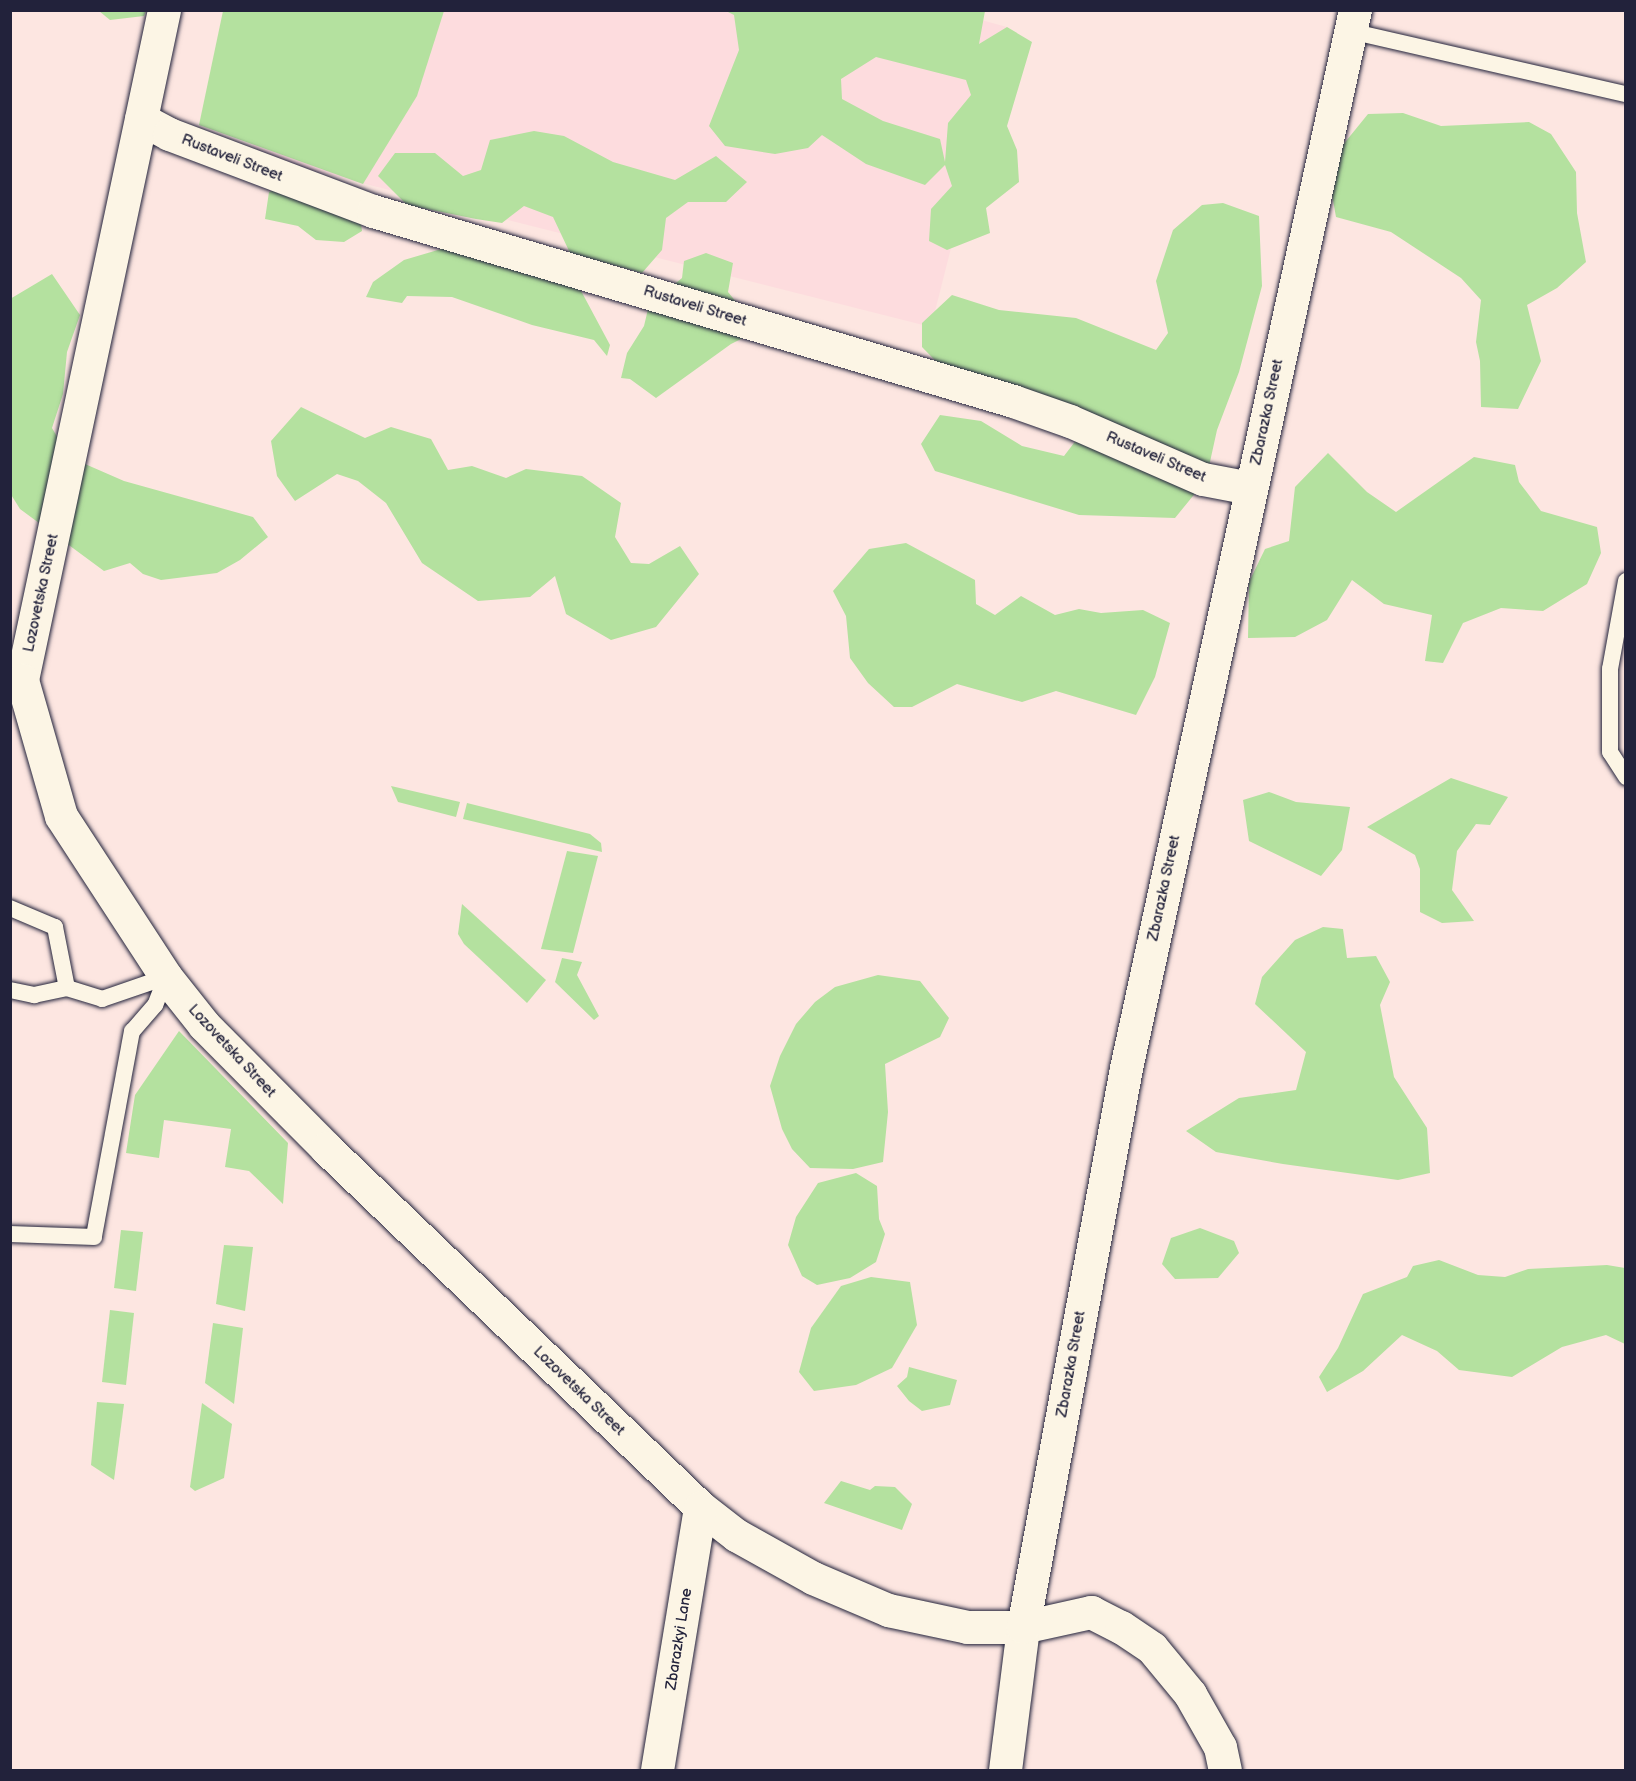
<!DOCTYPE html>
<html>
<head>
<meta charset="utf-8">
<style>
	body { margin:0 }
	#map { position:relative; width:1636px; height:1781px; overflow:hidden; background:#fde6e1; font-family:"Balsamiq Sans",sans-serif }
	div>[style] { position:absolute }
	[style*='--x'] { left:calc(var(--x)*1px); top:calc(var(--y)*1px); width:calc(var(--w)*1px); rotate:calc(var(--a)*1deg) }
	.built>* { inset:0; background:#fddcde }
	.green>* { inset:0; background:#b4e19f }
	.roads { filter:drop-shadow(0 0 2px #22223b) drop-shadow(0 0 2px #22223b) }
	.lane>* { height:16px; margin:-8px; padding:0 8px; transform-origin:8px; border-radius:8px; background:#fcf5e5 }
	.street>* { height:33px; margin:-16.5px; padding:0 16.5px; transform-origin:16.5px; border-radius:16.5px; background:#fcf5e5 }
	.secondary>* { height:33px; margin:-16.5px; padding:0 16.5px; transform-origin:16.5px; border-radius:16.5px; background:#fcf5e5 }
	span { translate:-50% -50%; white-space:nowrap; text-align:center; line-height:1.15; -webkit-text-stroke:4.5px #fcf5e5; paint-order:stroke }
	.street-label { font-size:15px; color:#22223b }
	.frame { position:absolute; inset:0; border:12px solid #22223b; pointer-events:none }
</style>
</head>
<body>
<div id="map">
	<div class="built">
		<i style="clip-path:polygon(944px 10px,1007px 27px,931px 327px,251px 155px,288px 11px)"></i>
	</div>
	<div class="green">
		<i style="clip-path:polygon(99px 11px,146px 11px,144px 16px,110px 20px)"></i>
		<i style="clip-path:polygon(223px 11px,444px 11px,417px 96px,363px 184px,199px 125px)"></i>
		<i style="clip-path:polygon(evenodd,726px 11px,985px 11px,979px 44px,1007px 27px,1032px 42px,1007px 126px,1017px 150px,1019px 182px,986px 208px,990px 233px,947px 250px,929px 241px,931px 209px,952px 186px,945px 165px,925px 185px,866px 164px,822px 135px,808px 148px,775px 154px,725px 146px,709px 126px,739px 50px,734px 15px,726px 11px,876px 57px,966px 80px,971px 95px,948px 123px,945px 162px,940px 139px,883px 121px,842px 99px,841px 79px,876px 57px)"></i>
		<i style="clip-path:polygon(1403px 113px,1441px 126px,1529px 122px,1551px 134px,1576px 172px,1577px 213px,1586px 262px,1557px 288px,1527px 305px,1541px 361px,1518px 409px,1481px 407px,1480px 361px,1476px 342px,1481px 300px,1461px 278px,1391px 232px,1336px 217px,1328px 172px,1342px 146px,1368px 114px)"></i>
		<i style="clip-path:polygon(534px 131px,564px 136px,613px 162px,675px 180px,716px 156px,747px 182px,726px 202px,688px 202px,666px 218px,662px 250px,642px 273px,570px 253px,553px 217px,524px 206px,502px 223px,476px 219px,407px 205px,378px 176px,395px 153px,435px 153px,463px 176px,481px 170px,490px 140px)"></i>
		<i style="clip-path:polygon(306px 177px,360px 216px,362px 231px,344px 242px,316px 240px,298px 226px,265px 219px,269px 192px)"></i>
		<i style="clip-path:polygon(1223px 203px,1259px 216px,1262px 286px,1239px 372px,1217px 430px,1206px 480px,1175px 518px,1079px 515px,935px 471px,921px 444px,940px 415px,981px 421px,1022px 446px,1064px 456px,1077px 439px,964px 390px,922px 347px,922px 323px,952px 295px,999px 310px,1076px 318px,1156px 350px,1168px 333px,1156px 281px,1173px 230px,1202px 205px)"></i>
		<i style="clip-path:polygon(448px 247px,579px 287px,610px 345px,607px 356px,594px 340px,532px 325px,452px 297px,407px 296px,402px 303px,366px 297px,373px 282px,404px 260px)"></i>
		<i style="clip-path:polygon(706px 253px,733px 263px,728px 292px,759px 330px,731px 344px,656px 398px,630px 379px,621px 378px,627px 353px,644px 326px,649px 305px,682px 278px,684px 261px)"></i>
		<i style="clip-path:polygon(52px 274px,80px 315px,67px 352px,63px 394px,52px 428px,69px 457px,124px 481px,253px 517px,268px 537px,240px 560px,217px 573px,161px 580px,143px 574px,130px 563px,104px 571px,20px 509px,10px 493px,10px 299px)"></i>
		<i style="clip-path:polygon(301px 407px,365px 438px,391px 427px,431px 439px,448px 470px,472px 466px,506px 478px,526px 469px,582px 476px,621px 503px,615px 537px,631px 563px,649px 564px,680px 546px,699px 574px,656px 627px,611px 640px,566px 614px,555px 576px,530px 597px,478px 601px,422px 563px,386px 503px,358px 481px,337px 474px,295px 501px,277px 476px,271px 441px)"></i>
		<i style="clip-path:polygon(1328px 453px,1367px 492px,1396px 512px,1474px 457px,1515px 465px,1519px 482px,1541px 511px,1597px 527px,1601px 553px,1587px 584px,1543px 611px,1501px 608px,1463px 623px,1443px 663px,1425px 661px,1432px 615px,1384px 604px,1352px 580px,1327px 620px,1295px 637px,1248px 638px,1249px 582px,1265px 549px,1289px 541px,1295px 487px)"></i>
		<i style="clip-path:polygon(906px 543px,975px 580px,976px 604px,995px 615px,1021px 596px,1055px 615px,1079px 609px,1101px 613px,1143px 610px,1170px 623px,1155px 677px,1136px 715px,1056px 691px,1022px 702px,957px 684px,912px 707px,894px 707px,868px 683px,850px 658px,846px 616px,833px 591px,869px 549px)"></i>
		<i style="clip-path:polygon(1451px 778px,1508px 797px,1490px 825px,1476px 824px,1457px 851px,1452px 890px,1474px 921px,1442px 923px,1420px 912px,1420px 869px,1415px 855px,1367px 827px)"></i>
		<i style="clip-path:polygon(391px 786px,460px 802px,456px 817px,398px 802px)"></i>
		<i style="clip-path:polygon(1269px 792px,1296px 802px,1350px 807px,1342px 850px,1321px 876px,1249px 841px,1243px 800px)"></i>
		<i style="clip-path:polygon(467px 803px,590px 834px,601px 843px,602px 852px,463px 819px)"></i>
		<i style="clip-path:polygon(567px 851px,598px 856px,573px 953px,541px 949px)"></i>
		<i style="clip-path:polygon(462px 904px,546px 980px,527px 1003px,464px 944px,458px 934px)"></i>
		<i style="clip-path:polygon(1323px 927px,1343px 929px,1347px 958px,1376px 956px,1390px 982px,1380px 1005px,1394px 1077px,1427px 1128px,1430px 1173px,1398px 1180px,1283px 1164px,1216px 1152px,1186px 1131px,1239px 1098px,1296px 1090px,1306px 1052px,1255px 1004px,1262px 977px,1295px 940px)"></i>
		<i style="clip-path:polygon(562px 958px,582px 962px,577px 975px,599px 1016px,594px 1020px,555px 982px)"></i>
		<i style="clip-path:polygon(878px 975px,920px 981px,949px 1018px,940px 1037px,885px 1064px,888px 1112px,883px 1162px,853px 1169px,810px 1168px,792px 1149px,782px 1129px,770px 1086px,780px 1056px,796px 1024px,815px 1002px,835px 987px)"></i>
		<i style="clip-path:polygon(179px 1031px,288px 1143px,283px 1204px,249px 1171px,225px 1167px,231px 1129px,164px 1120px,159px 1158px,126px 1153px,135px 1095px)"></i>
		<i style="clip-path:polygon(856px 1173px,877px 1186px,879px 1219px,885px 1234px,876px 1262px,850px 1278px,817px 1285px,802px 1276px,788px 1245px,796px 1217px,818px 1183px)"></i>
		<i style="clip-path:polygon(1200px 1228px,1234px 1241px,1239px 1253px,1218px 1278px,1175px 1279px,1162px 1264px,1171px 1238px)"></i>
		<i style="clip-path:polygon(121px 1230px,143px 1232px,136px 1291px,114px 1288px)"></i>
		<i style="clip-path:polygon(224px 1245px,253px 1247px,245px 1311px,216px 1304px)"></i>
		<i style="clip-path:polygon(1439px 1260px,1478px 1275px,1505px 1277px,1528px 1269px,1607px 1265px,1625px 1268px,1625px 1344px,1606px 1335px,1562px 1347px,1512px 1377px,1459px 1370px,1437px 1351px,1402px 1335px,1363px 1371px,1327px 1392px,1319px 1377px,1338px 1348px,1363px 1294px,1407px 1277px,1413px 1266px)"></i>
		<i style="clip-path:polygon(871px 1277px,910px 1282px,917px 1325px,892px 1368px,856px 1385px,814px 1391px,799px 1372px,811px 1328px,841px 1286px)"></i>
		<i style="clip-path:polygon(110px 1310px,134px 1313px,126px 1385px,102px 1382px)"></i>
		<i style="clip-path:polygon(213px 1323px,243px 1328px,234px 1404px,205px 1383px)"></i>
		<i style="clip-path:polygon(909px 1367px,957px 1380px,950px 1405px,922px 1411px,909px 1401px,897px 1386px,907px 1377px)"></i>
		<i style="clip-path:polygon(97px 1402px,124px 1404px,114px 1480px,91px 1465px)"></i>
		<i style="clip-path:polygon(202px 1403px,232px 1424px,224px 1478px,195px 1491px,190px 1487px)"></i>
		<i style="clip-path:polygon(841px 1481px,870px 1490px,875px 1486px,895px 1487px,912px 1504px,902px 1530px,824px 1503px)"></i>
	</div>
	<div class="roads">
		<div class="lane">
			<i style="--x:1350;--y:31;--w:283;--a:12.9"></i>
			<i style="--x:1626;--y:581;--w:89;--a:100.3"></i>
			<i style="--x:1610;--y:669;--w:83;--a:90"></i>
			<i style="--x:1610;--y:752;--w:30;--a:57"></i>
			<i style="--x:10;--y:908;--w:49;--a:22.9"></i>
			<i style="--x:55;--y:927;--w:62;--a:78.9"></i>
			<i style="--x:10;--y:990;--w:25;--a:12"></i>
			<i style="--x:34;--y:995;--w:34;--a:-12"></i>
			<i style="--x:67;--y:988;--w:37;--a:17"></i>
			<i style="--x:102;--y:999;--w:68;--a:-19"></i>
			<i style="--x:166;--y:977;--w:30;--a:111"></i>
			<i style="--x:155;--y:1005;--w:35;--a:131"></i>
			<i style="--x:132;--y:1031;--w:209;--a:100.5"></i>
			<i style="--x:94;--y:1237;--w:84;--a:-178"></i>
		</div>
		<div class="street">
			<i style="--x:164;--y:10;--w:685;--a:101.97"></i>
			<i style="--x:22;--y:680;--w:141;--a:74"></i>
			<i style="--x:61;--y:816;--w:192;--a:56.9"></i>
			<i style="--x:166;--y:977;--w:61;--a:51.6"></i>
			<i style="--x:204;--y:1025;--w:173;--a:45.2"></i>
			<i style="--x:326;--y:1148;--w:518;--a:43.83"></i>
			<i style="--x:700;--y:1507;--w:46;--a:37.9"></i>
			<i style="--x:736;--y:1535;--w:88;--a:29.2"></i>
			<i style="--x:813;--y:1578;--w:82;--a:23.1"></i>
			<i style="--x:888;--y:1610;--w:81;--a:12.1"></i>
			<i style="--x:967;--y:1627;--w:56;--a:0"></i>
			<i style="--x:1023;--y:1627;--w:70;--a:-12.4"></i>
			<i style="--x:1091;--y:1612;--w:34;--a:27"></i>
			<i style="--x:1121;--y:1627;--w:37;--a:34"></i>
			<i style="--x:1152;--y:1648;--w:60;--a:50.4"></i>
			<i style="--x:1190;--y:1694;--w:61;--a:60.5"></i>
			<i style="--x:1220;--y:1747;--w:24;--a:78"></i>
			<i style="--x:141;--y:119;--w:32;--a:28"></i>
			<i style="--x:169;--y:134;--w:218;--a:20.7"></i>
			<i style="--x:373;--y:211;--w:668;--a:16.53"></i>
			<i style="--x:1013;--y:401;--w:60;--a:19.3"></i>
			<i style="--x:1070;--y:421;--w:145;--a:23.6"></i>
			<i style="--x:1203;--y:479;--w:48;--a:10.8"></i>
			<i style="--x:657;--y:1770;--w:266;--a:-80.7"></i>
		</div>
		<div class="secondary">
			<i style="--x:1005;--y:1770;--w:144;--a:-82.8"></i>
			<i style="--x:1023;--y:1627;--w:568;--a:-79.56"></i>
			<i style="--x:1126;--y:1068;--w:1082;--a:-77.79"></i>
		</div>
	</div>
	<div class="street-label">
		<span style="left:232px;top:158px;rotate:21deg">Rustaveli Street</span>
		<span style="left:695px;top:306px;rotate:17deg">Rustaveli Street</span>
		<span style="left:1267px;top:412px;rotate:-78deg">Zbarazka Street</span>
		<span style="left:1156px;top:457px;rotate:23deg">Rustaveli Street</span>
		<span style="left:41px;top:593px;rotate:-78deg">Lozovetska Street</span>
		<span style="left:1164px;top:888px;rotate:-78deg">Zbarazka Street</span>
		<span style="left:232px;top:1051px;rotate:47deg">Lozovetska Street</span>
		<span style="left:1071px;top:1364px;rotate:-80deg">Zbarazka Street</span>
		<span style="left:579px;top:1391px;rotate:44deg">Lozovetska Street</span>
		<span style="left:679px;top:1639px;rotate:-81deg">Zbarazkyi Lane</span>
	</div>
	<div class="frame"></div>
</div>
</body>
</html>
